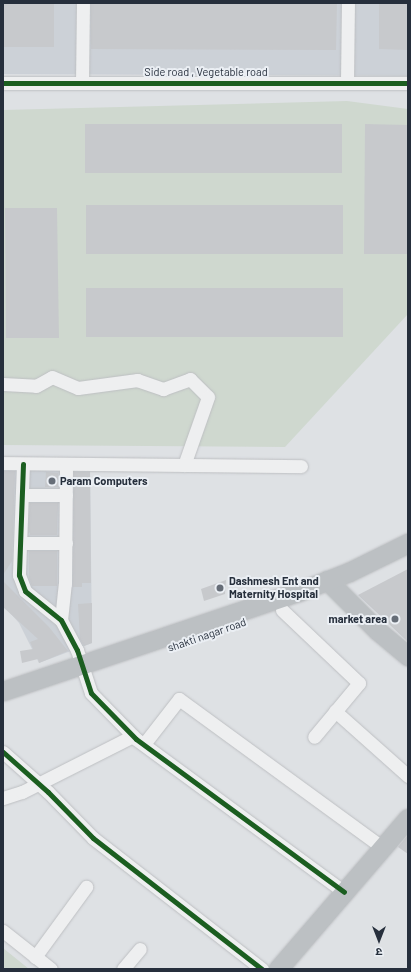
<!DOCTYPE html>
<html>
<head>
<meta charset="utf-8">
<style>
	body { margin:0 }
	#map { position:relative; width:411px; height:972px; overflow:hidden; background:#dee1e4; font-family:Barlow,"Noto Sans Devanagari",sans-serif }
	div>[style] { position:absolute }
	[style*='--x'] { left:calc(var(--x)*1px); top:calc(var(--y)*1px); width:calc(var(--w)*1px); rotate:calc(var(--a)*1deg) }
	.built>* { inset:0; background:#ccd1d7 }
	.green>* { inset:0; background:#cfd8cf }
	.building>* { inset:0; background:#c7c9cc }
	.roads { filter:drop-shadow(0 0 1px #bdbfc2) drop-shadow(0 0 1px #bdbfc2) }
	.street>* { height:13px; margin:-6.5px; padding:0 6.5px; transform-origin:6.5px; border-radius:6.5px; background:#eeeff0 }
	.secondary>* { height:19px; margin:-9.5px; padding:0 9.5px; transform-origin:9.5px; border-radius:9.5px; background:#bcc0c3 }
	.cycleway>* { height:5px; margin:-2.5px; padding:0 2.5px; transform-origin:2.5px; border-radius:2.5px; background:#1b5e20 }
	.dots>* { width:11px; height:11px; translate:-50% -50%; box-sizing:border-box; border:2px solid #ebeff4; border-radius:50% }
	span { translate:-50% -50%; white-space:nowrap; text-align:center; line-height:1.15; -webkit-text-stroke:4px #ebeff4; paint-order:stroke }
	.street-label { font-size:11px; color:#262f3c }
	.poi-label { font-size:11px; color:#262f3c; font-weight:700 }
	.left { translate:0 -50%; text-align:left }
	.right { translate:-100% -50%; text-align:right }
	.frame { position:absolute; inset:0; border:4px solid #262f3c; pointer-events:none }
	.north { position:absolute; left:359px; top:920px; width:40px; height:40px; -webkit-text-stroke:3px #ebeff4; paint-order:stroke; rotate:180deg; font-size:11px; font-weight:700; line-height:16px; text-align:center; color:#262f3c }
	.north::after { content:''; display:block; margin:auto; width:14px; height:18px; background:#262f3c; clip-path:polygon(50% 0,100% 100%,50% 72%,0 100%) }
</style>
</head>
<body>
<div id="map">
	<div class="built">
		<i style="clip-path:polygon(3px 3px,408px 3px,408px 76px,3px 74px)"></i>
		<i style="clip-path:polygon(3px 463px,90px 464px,92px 643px,39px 663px,19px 623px,3px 605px)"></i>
	</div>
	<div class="green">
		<i style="clip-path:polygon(347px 101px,408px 109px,408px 314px,285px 447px,3px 445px,3px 110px)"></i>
		<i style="clip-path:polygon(3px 948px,29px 969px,3px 969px)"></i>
	</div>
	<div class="building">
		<i style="clip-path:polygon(3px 3px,54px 3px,54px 47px,3px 47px)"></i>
		<i style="clip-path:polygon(91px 3px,337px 3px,336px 50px,91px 49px)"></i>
		<i style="clip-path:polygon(379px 3px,408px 3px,408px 50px,379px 49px)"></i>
		<i style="clip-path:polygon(85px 124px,342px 124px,342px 173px,85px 173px)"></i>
		<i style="clip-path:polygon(365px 124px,408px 125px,408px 254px,364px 254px)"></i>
		<i style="clip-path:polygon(86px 205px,343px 205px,343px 254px,86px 254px)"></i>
		<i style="clip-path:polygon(5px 208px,57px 208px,59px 338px,6px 338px)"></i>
		<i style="clip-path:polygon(86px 288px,343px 288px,343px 337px,86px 337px)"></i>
		<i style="clip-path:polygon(3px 471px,15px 471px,12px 561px,3px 575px)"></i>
		<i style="clip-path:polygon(46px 472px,58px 473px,58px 487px,45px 487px)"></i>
		<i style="clip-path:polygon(74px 472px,90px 472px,91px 583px,82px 583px,82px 587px,73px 587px)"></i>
		<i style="clip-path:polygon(30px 503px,58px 503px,57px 535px,30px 535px,30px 532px,28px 534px)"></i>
		<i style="clip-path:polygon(29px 551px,57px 551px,57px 586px,32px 586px,29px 578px)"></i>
		<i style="clip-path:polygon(408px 569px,408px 642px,358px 595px)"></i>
		<i style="clip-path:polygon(226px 580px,225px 594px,204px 601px,201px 589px)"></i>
		<i style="clip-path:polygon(3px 581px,49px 627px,68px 651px,39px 663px,38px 659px,22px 663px,20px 651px,33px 649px,30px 642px,38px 639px,3px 607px)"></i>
		<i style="clip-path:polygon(92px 603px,92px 643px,84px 646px,80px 639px,78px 604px)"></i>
		<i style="clip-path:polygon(408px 835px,408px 854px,398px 847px)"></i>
	</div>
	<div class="roads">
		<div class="street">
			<i style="--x:347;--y:82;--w:79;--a:-89.3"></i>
			<i style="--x:3;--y:83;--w:405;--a:0"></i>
			<i style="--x:82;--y:83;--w:80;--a:-89.3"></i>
			<i style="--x:3;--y:384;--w:33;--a:3"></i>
			<i style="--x:36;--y:386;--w:18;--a:-29"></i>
			<i style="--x:52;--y:377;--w:28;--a:23"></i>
			<i style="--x:78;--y:388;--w:60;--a:-7.7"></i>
			<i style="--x:137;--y:380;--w:28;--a:19"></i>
			<i style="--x:163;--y:389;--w:29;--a:-20"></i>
			<i style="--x:190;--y:379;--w:25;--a:45"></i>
			<i style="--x:208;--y:397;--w:72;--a:109.4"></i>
			<i style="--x:3;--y:463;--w:298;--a:0.6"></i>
			<i style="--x:23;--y:464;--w:111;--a:92.1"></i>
			<i style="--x:19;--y:575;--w:17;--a:69"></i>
			<i style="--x:25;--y:591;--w:46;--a:38.9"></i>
			<i style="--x:61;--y:620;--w:34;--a:62"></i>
			<i style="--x:77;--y:650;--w:45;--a:72"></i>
			<i style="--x:91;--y:693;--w:64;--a:45.6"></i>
			<i style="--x:136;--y:739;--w:258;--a:36.3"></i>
			<i style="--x:22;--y:495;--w:44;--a:0"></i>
			<i style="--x:21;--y:543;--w:45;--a:0"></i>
			<i style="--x:282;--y:610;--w:106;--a:43.5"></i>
			<i style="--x:359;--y:683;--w:70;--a:129.8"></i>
			<i style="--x:61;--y:620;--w:36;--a:-84"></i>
			<i style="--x:65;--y:584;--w:120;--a:-89.5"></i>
			<i style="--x:335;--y:711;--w:98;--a:41.7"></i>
			<i style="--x:144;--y:744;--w:57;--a:-52.1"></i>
			<i style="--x:179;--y:699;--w:251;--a:36.1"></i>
			<i style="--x:3;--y:752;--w:60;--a:41.6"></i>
			<i style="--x:48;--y:792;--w:64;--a:45.6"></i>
			<i style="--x:93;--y:838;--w:214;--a:37.8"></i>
			<i style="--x:3;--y:798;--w:20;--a:-18"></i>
			<i style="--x:22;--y:792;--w:124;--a:-26.8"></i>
			<i style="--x:3;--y:931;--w:61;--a:38.4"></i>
			<i style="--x:35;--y:957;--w:87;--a:-53.9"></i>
			<i style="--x:123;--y:969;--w:26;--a:-50"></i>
		</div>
		<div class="secondary">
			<i style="--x:327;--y:580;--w:72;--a:45"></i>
			<i style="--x:378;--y:631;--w:39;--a:40"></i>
			<i style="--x:3;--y:691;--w:311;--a:-18.6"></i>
			<i style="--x:298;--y:592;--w:55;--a:-21.4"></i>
			<i style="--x:349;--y:572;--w:66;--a:-26.2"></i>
			<i style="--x:278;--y:969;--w:199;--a:-49.3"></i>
		</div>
	</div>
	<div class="cycleway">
		<i style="--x:3;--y:83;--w:405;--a:0"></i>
		<i style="--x:23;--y:464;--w:111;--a:92.1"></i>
		<i style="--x:19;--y:575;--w:17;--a:69"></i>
		<i style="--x:25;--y:591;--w:46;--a:38.9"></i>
		<i style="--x:61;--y:620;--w:34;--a:62"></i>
		<i style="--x:77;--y:650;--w:45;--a:72"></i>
		<i style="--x:91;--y:693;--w:64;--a:45.6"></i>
		<i style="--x:136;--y:739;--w:258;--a:36.3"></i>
		<i style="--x:3;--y:752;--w:60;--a:41.6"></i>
		<i style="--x:48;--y:792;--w:64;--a:45.6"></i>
		<i style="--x:93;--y:838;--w:214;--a:37.8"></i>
	</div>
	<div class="dots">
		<i style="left:52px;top:481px;background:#666d77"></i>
		<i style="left:220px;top:588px;background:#666d77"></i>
		<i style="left:395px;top:619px;background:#666d77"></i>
	</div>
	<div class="street-label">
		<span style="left:206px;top:72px">Side road , Vegetable road</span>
		<span style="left:207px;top:635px;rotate:-19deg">shakti nagar road</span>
	</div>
	<div class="poi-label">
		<span class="left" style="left:60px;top:481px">Param Computers</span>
		<span class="left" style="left:229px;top:588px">Dashmesh Ent and<br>Maternity Hospital</span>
		<span class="right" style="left:387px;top:619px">market area</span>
	</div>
	<div class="frame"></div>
	<div class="north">उ</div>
</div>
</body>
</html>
